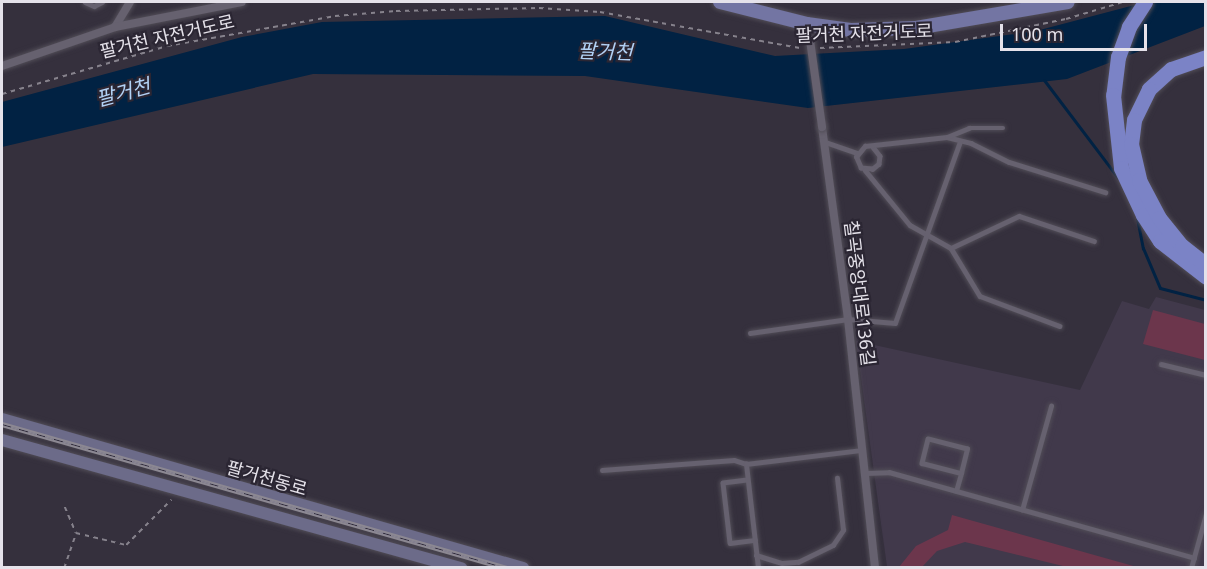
<!DOCTYPE html>
<html>
<head>
<meta charset="utf-8">
<style>
	body { margin:0 }
	#map { position:relative; width:1207px; height:569px; overflow:hidden; background:#35303d; font-family:"Noto Sans","Noto Sans KR",sans-serif }
	div>[style] { position:absolute }
	[style*='--x'] { left:calc(var(--x)*1px); top:calc(var(--y)*1px); width:calc(var(--w)*1px); rotate:calc(var(--a)*1deg) }
	.built>* { inset:0; background:#41394b }
	.green>* { inset:0; background:#6c364c }
	.water>* { inset:0; background:#012243 }
	.stream>* { height:3px; margin:-1.5px; padding:0 1.5px; transform-origin:1.5px; border-radius:1.5px; background:#012243 }
	.path>* { height:1.5px; margin-top:-0.75px; transform-origin:0; background:repeating-linear-gradient(90deg,#86828c 0 4.5px,transparent 0 9px) }
	.roads { filter:drop-shadow(0 0 2px #514d57) drop-shadow(0 0 2px #514d57) }
	.lane>* { height:4.5px; margin:-2.25px; padding:0 2.25px; transform-origin:2.25px; border-radius:2.25px; background:#66616f }
	.street>* { height:8px; margin:-4px; padding:0 4px; transform-origin:4px; border-radius:4px; background:#66616f }
	.secondary>* { height:12px; margin:-6px; padding:0 6px; transform-origin:6px; border-radius:6px; background:#6c6b89 }
	.primary>* { height:14px; margin:-7px; padding:0 7px; transform-origin:7px; border-radius:7px; background:#7375a3 }
	.highway>* { height:15px; margin:-7.5px; padding:0 7.5px; transform-origin:7.5px; border-radius:7.5px; background:#7b83c6 }
	.rail>* { height:5px; margin-top:-2.5px; transform-origin:0; background:repeating-linear-gradient(90deg,#2b2633 0 9px,#8c8892 0 18px); box-sizing:border-box; border-block:2px solid #8c8892 }
	.bridges { filter:drop-shadow(0 0 2px #514d57) drop-shadow(0 0 2px #514d57) }
	.street-bridge>* { height:8px; margin:-4px; padding:0 4px; transform-origin:4px; border-radius:4px; background:#66616f }
	span { translate:-50% -50%; white-space:nowrap; text-align:center; line-height:1.15; -webkit-text-stroke:4.5px #2b2633; paint-order:stroke }
	.street-label { font-size:18px; color:#e5e2ea }
	.water-label { font-size:20px; color:#b2d1f5; font-style:italic }
	.frame { position:absolute; inset:0; border:3px solid #e5e2ea; pointer-events:none }
	.scale { position:absolute; left:1000px; top:24px; width:147px; height:27px; box-sizing:border-box; border:3px solid #e5e2ea; border-top:0; padding-left:8px; font-size:18px; line-height:21px; white-space:nowrap; color:#e5e2ea; -webkit-text-stroke:4px #2b2633; paint-order:stroke }
</style>
</head>
<body>
<div id="map">
	<div class="built">
		<i style="clip-path:polygon(1156px 297px,1205px 310px,1205px 567px,887px 567px,856px 341px,1080px 390px,1122px 301px,1149px 309px)"></i>
	</div>
	<div class="green">
		<i style="clip-path:polygon(1153px 310px,1205px 324px,1205px 360px,1143px 344px)"></i>
		<i style="clip-path:polygon(952px 515px,1137px 567px,1067px 567px,965px 542px,937px 551px,922px 567px,899px 567px,916px 546px,948px 530px)"></i>
	</div>
	<div class="water">
		<i style="clip-path:polygon(1146px 2px,1205px 2px,1205px 26px,1067px 79px,808px 108px,585px 76px,313px 74px,2px 147px,2px 102px,242px 37px,322px 22px,605px 16px,775px 56px,904px 49px,1036px 31px)"></i>
	</div>
	<div class="stream">
		<i style="--x:1044;--y:80;--w:123;--a:52.9"></i>
		<i style="--x:1137;--y:218;--w:31;--a:79"></i>
		<i style="--x:1143;--y:248;--w:43;--a:67"></i>
		<i style="--x:1160;--y:288;--w:48;--a:14.6"></i>
	</div>
	<div class="path">
		<i style="--x:820;--y:48;--w:135;--a:-2.5"></i>
		<i style="--x:955;--y:42;--w:113;--a:-11.7"></i>
		<i style="--x:1066;--y:19;--w:59;--a:-16.6"></i>
		<i style="--x:2;--y:94;--w:172;--a:-16.2"></i>
		<i style="--x:167;--y:46;--w:171;--a:-10.1"></i>
		<i style="--x:335;--y:16;--w:61;--a:-4.7"></i>
		<i style="--x:396;--y:11;--w:143;--a:-1.2"></i>
		<i style="--x:539;--y:8;--w:61;--a:3.8"></i>
		<i style="--x:600;--y:12;--w:203;--a:10.2"></i>
		<i style="--x:65;--y:507;--w:28;--a:67"></i>
		<i style="--x:76;--y:533;--w:51;--a:13.5"></i>
		<i style="--x:126;--y:545;--w:64;--a:-45"></i>
		<i style="--x:64;--y:568;--w:36;--a:-71"></i>
	</div>
	<div class="roads">
		<div class="lane">
			<i style="--x:85;--y:2;--w:10;--a:24"></i>
			<i style="--x:94;--y:6;--w:9;--a:-27"></i>
			<i style="--x:947;--y:137;--w:25;--a:14"></i>
			<i style="--x:971;--y:143;--w:42;--a:26.6"></i>
			<i style="--x:1009;--y:162;--w:101;--a:17.4"></i>
			<i style="--x:825;--y:142;--w:34;--a:19"></i>
			<i style="--x:873;--y:147;--w:11;--a:52"></i>
			<i style="--x:880;--y:156;--w:8;--a:97"></i>
			<i style="--x:879;--y:164;--w:8;--a:140"></i>
			<i style="--x:873;--y:169;--w:12;--a:-175"></i>
			<i style="--x:861;--y:168;--w:12;--a:-114"></i>
			<i style="--x:856;--y:157;--w:14;--a:-51"></i>
			<i style="--x:865;--y:146;--w:82;--a:-6.3"></i>
			<i style="--x:947;--y:137;--w:24;--a:-22"></i>
			<i style="--x:969;--y:128;--w:34;--a:0"></i>
			<i style="--x:865;--y:170;--w:71;--a:50.7"></i>
			<i style="--x:910;--y:225;--w:47;--a:29.3"></i>
			<i style="--x:951;--y:248;--w:56;--a:58.9"></i>
			<i style="--x:980;--y:296;--w:85;--a:20.6"></i>
			<i style="--x:951;--y:248;--w:75;--a:-25.2"></i>
			<i style="--x:1019;--y:216;--w:79;--a:18.4"></i>
			<i style="--x:750;--y:333;--w:99;--a:-8.1"></i>
			<i style="--x:848;--y:319;--w:47;--a:4.9"></i>
			<i style="--x:895;--y:323;--w:193;--a:-70.3"></i>
			<i style="--x:1161;--y:364;--w:46;--a:13.7"></i>
			<i style="--x:602;--y:470;--w:132;--a:-4.3"></i>
			<i style="--x:734;--y:460;--w:13;--a:18"></i>
			<i style="--x:865;--y:473;--w:24;--a:-2"></i>
			<i style="--x:889;--y:472;--w:317;--a:15.7"></i>
			<i style="--x:747;--y:480;--w:24;--a:173"></i>
			<i style="--x:723;--y:483;--w:60;--a:83.3"></i>
			<i style="--x:730;--y:543;--w:25;--a:-7"></i>
			<i style="--x:956;--y:491;--w:19;--a:-74"></i>
			<i style="--x:961;--y:473;--w:25;--a:-76"></i>
			<i style="--x:967;--y:449;--w:40;--a:-165.6"></i>
			<i style="--x:928;--y:439;--w:25;--a:104"></i>
			<i style="--x:922;--y:463;--w:40;--a:14.4"></i>
			<i style="--x:1022;--y:510;--w:108;--a:-74.4"></i>
			<i style="--x:756;--y:555;--w:27;--a:17"></i>
			<i style="--x:782;--y:563;--w:16;--a:-4"></i>
			<i style="--x:798;--y:562;--w:39;--a:-26"></i>
			<i style="--x:833;--y:545;--w:18;--a:-56"></i>
			<i style="--x:843;--y:530;--w:52;--a:-96.6"></i>
			<i style="--x:758;--y:568;--w:105;--a:-96.6"></i>
			<i style="--x:746;--y:464;--w:117;--a:-6.9"></i>
			<i style="--x:1191;--y:568;--w:56;--a:-74.5"></i>
		</div>
		<div class="street">
			<i style="--x:115;--y:27;--w:29;--a:-59"></i>
			<i style="--x:2;--y:66;--w:120;--a:-19"></i>
			<i style="--x:115;--y:27;--w:129;--a:-11.1"></i>
			<i style="--x:822;--y:127;--w:194;--a:82.3"></i>
			<i style="--x:848;--y:319;--w:250;--a:83.8"></i>
		</div>
		<div class="secondary">
			<i style="--x:2;--y:419;--w:542;--a:15.96"></i>
			<i style="--x:2;--y:440;--w:477;--a:15.6"></i>
		</div>
		<div class="primary">
			<i style="--x:720;--y:2;--w:90;--a:14.2"></i>
			<i style="--x:807;--y:24;--w:44;--a:7.8"></i>
			<i style="--x:851;--y:30;--w:65;--a:-1.8"></i>
			<i style="--x:916;--y:28;--w:154;--a:-9.7"></i>
		</div>
		<div class="highway">
			<i style="--x:1145;--y:2;--w:30;--a:123"></i>
			<i style="--x:1129;--y:27;--w:32;--a:110"></i>
			<i style="--x:1118;--y:57;--w:38;--a:97"></i>
			<i style="--x:1113;--y:95;--w:73;--a:83.7"></i>
			<i style="--x:1121;--y:168;--w:52;--a:64.9"></i>
			<i style="--x:1143;--y:215;--w:31;--a:57"></i>
			<i style="--x:1160;--y:241;--w:58;--a:38"></i>
			<i style="--x:1206;--y:57;--w:37;--a:161"></i>
			<i style="--x:1171;--y:69;--w:30;--a:138"></i>
			<i style="--x:1149;--y:89;--w:34;--a:116"></i>
			<i style="--x:1134;--y:120;--w:24;--a:97"></i>
			<i style="--x:1131;--y:144;--w:37;--a:77"></i>
			<i style="--x:1139;--y:180;--w:43;--a:62.2"></i>
			<i style="--x:1159;--y:218;--w:36;--a:51"></i>
			<i style="--x:1182;--y:246;--w:31;--a:38"></i>
		</div>
	</div>
	<div class="rail">
		<i style="--x:2;--y:424;--w:525;--a:15.92"></i>
	</div>
	<div class="bridges">
		<div class="street-bridge">
			<i style="--x:810;--y:40;--w:88;--a:82.1"></i>
		</div>
	</div>
	<div class="street-label">
		<span style="left:864px;top:33px;rotate:-2deg">팔거천 자전거도로</span>
		<span style="left:167px;top:36px;rotate:-13deg">팔거천 자전거도로</span>
		<span style="left:860px;top:293px;rotate:83deg">칠곡중앙대로136길</span>
		<span style="left:267px;top:478px;rotate:16deg">팔거천동로</span>
	</div>
	<div class="water-label">
		<span style="left:605px;top:51px;rotate:2deg">팔거천</span>
		<span style="left:123px;top:92px;rotate:-15deg">팔거천</span>
	</div>
	<div class="frame"></div>
	<div class="scale">100 m</div>
</div>
</body>
</html>
